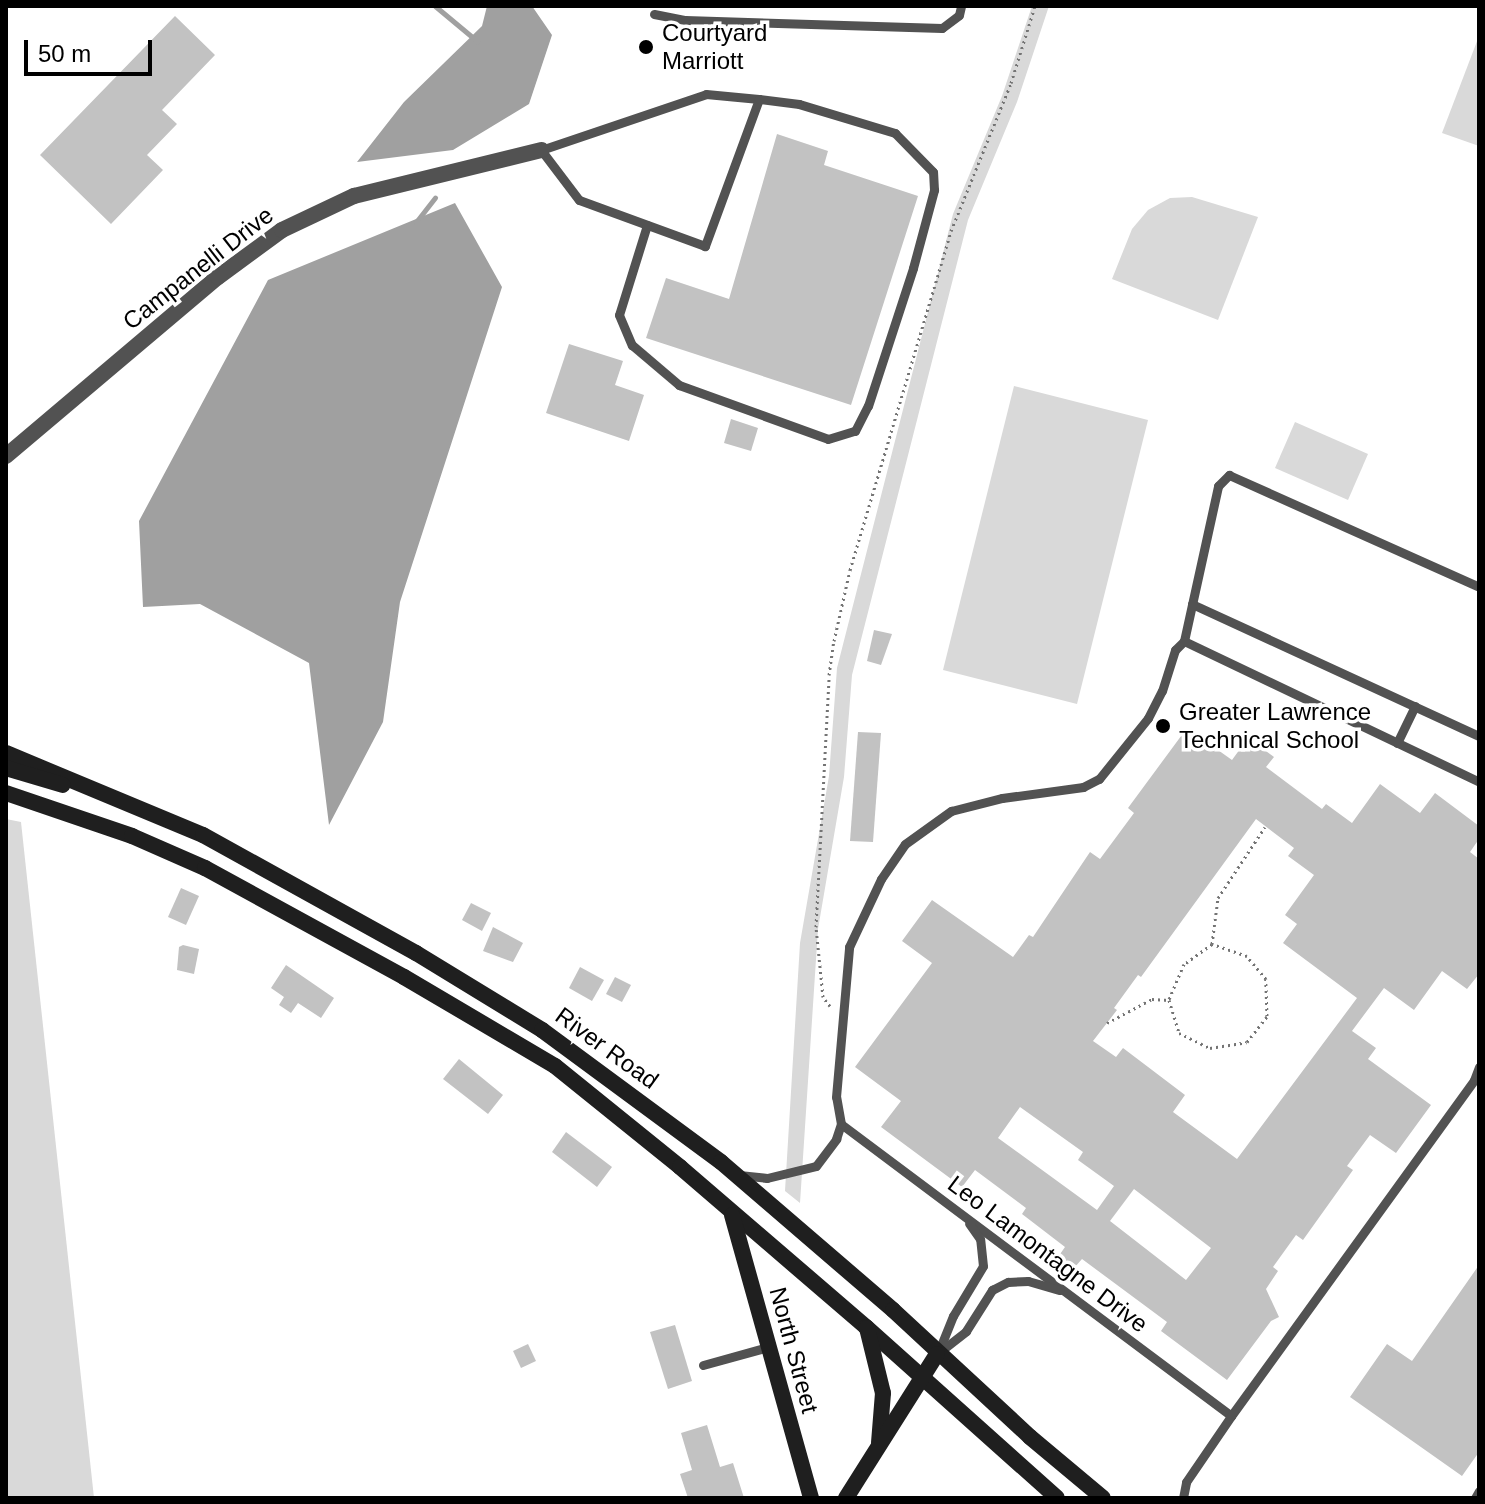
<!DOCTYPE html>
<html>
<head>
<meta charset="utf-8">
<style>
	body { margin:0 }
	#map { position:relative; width:1485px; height:1504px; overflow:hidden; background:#fff; font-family:Arial,sans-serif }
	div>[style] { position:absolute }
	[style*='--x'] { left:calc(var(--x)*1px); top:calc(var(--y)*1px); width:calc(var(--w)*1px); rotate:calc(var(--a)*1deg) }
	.green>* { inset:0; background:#d9d9d9 }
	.water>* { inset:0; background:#a0a0a0 }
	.stream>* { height:5px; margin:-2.5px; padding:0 2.5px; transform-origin:2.5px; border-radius:2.5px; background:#a0a0a0 }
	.building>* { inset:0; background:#c2c2c2 }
	.path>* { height:3px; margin-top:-1.5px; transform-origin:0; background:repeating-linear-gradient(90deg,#747474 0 2px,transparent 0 6px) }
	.lane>* { height:9px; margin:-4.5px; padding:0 4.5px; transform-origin:4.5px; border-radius:4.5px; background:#525252 }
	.street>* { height:16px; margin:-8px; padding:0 8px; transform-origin:8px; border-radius:8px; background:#525252 }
	.secondary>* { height:16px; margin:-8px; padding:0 8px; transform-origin:8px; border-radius:8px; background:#1f1f1f }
	.dots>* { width:22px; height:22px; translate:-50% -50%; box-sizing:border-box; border:4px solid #fff; border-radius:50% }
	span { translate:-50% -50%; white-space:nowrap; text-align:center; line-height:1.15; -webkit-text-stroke:7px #fff; paint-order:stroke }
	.poi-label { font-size:24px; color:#000 }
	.left { translate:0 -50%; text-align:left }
	.street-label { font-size:24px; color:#000 }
	.frame { position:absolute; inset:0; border:8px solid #000; pointer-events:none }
	.scale { position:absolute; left:24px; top:40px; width:128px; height:36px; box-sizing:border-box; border:4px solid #000; border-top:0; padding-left:10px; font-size:24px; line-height:28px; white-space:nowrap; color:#000; -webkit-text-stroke:6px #fff; paint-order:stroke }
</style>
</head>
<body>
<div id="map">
	<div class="green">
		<i style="clip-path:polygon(1032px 6px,1049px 6px,1017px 102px,968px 220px,852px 675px,844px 777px,818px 929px,800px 1203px,785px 1191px,800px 943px,829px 776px,837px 668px,953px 214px,1002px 96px)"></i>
		<i style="clip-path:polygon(1479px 36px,1479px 146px,1442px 133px)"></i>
		<i style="clip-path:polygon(1192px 197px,1258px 217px,1218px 320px,1112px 279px,1132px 229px,1148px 210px,1170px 198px)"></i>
		<i style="clip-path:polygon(1014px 386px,1148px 420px,1077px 704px,943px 670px)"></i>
		<i style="clip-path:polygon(1295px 422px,1368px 454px,1348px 500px,1275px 468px)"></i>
		<i style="clip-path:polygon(6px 819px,21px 822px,94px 1498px,6px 1498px)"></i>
	</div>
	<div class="water">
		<i style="clip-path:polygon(487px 6px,532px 6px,552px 35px,529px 104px,453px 150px,357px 162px,404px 102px,482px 26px)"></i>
		<i style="clip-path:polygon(455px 203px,502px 287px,400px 602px,383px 722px,329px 825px,309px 663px,200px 604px,143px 607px,139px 521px,268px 280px)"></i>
	</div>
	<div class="stream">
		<i style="--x:435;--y:6;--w:55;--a:39.8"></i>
		<i style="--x:416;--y:222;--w:31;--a:-52"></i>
	</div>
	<div class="building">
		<i style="clip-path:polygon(175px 16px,215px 55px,162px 110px,177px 124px,147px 155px,163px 170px,111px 224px,40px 155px)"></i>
		<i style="clip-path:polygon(777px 134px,828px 151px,824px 165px,918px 196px,851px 405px,646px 338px,666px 278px,729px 299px)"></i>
		<i style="clip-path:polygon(569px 344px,623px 361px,615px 385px,644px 395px,629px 441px,546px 413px)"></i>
		<i style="clip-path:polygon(731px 419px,758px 428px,751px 451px,724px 443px)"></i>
		<i style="clip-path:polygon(874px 630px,892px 634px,881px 665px,867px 661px)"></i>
		<i style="clip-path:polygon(evenodd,1187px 728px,1232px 760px,1248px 738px,1274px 757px,1266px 767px,1322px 809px,1326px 804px,1352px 823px,1380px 784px,1420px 813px,1435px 793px,1479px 826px,1479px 839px,1470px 852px,1479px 859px,1479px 974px,1467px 989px,1442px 971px,1414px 1010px,1384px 988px,1352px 1031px,1376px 1048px,1368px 1059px,1431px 1105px,1396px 1153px,1370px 1135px,1347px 1166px,1353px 1170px,1303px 1240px,1296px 1235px,1273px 1267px,1278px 1271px,1266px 1289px,1279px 1317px,1271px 1321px,1227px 1380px,1161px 1331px,1167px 1322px,1082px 1259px,1074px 1268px,1058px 1257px,1065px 1247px,1022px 1214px,1026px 1208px,975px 1170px,962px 1187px,881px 1127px,901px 1101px,855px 1067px,932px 963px,902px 941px,932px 900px,1013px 957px,1029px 935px,1033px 937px,1090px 852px,1100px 859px,1134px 813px,1128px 808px,1187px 728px,1256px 819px,1294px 848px,1288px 856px,1314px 875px,1285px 915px,1297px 924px,1283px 943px,1357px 998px,1237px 1159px,1173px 1112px,1185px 1095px,1123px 1048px,1116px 1057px,1093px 1041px,1117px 1010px,1114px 1008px,1138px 975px,1141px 977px,1256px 819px,1187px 728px,1020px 1107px,1083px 1152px,1078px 1160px,1114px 1186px,1097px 1210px,998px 1138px,1020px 1107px,1187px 728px,1134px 1189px,1211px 1248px,1186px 1280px,1110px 1221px,1134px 1189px)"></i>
		<i style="clip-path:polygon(858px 732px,881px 733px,873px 842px,850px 841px)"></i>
		<i style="clip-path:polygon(181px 888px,199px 896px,186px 925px,168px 917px)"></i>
		<i style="clip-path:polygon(471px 903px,491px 913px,482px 931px,462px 920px)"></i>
		<i style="clip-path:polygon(493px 927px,523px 943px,513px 962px,483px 951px)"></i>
		<i style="clip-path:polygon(183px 945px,199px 949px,194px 974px,177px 970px,179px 947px)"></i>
		<i style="clip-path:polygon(286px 965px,334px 998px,321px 1018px,298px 1003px,291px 1013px,279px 1005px,284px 997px,271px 988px)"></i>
		<i style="clip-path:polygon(580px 967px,604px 980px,592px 1001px,569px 988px)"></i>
		<i style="clip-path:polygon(615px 977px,631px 985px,622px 1002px,606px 994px)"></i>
		<i style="clip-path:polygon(459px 1059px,503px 1095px,488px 1114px,443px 1079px)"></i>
		<i style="clip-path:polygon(566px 1132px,612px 1167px,597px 1187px,552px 1152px)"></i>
		<i style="clip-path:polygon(1479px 1265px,1479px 1452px,1462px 1476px,1350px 1397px,1387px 1344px,1412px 1361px)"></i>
		<i style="clip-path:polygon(675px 1325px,692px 1381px,668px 1389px,650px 1332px)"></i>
		<i style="clip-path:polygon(528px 1344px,536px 1361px,521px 1368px,513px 1351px)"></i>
		<i style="clip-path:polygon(707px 1425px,720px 1467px,733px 1463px,744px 1498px,688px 1498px,680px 1474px,692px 1470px,681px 1433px)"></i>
	</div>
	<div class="path">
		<i style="--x:1212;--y:944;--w:34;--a:144"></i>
		<i style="--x:1184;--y:964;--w:39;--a:113"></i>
		<i style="--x:1169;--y:1000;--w:34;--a:73"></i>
		<i style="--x:1179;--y:1033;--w:34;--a:26"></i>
		<i style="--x:1210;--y:1048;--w:37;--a:-9"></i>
		<i style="--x:1247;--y:1042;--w:33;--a:-52"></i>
		<i style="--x:1267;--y:1016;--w:37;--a:-92"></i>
		<i style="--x:1266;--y:979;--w:30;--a:-130"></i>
		<i style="--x:1247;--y:956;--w:37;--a:-161"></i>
		<i style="--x:1212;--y:944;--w:46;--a:-82.6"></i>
		<i style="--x:1218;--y:898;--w:85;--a:-56.5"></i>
		<i style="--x:830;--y:1006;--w:11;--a:-128"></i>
		<i style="--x:823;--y:997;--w:70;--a:-95.7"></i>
		<i style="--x:816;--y:927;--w:252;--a:-87"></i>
		<i style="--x:829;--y:675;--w:34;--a:-82"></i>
		<i style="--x:834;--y:641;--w:73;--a:-77.3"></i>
		<i style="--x:850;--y:570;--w:354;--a:-73.4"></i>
		<i style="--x:951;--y:231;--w:160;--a:-67.9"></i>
		<i style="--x:1011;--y:83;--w:81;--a:-72.7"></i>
		<i style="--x:1107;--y:1023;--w:51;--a:-28.1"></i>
		<i style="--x:1152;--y:999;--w:17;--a:3"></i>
	</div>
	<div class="lane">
		<i style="--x:654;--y:14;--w:32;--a:11"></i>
		<i style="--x:685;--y:20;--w:257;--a:1.8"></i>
		<i style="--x:942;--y:28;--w:21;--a:-37"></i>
		<i style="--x:959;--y:15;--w:9;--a:-77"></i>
		<i style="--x:706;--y:94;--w:53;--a:5.4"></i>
		<i style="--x:759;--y:99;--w:157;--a:110.2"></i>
		<i style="--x:705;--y:246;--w:134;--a:-159.9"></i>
		<i style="--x:579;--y:200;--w:63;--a:-127.2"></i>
		<i style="--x:541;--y:150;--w:174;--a:-18.7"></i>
		<i style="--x:647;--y:225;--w:94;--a:107.3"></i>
		<i style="--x:619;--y:315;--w:33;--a:67"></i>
		<i style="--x:632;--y:345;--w:62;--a:40.4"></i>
		<i style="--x:679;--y:385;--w:158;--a:19.9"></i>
		<i style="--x:828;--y:439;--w:28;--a:-17"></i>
		<i style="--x:855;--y:431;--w:28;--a:-63"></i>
		<i style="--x:868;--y:406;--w:145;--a:-71.9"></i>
		<i style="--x:913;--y:268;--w:81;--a:-74.9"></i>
		<i style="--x:934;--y:190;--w:18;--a:-93"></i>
		<i style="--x:933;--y:172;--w:54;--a:-134.3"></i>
		<i style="--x:895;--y:133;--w:100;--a:-163.2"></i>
		<i style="--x:799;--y:104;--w:40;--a:-172.9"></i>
		<i style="--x:1192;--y:604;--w:316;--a:24.7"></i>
		<i style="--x:1184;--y:641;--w:159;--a:-77.6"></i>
		<i style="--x:1218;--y:486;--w:16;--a:-45"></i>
		<i style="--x:1229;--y:475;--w:274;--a:24.1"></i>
		<i style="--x:1397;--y:743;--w:41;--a:-64.1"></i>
		<i style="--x:841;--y:1124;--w:487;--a:36.8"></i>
		<i style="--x:739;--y:1175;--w:28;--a:6"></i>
		<i style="--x:767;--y:1178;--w:50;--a:-13.8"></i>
		<i style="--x:816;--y:1166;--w:34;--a:-53"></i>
		<i style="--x:836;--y:1139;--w:16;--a:-72"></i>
		<i style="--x:841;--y:1124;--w:27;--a:-100"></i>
		<i style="--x:836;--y:1097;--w:151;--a:-85"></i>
		<i style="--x:849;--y:947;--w:75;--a:-64.8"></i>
		<i style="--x:881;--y:879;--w:42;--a:-55.6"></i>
		<i style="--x:905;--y:844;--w:57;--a:-35.7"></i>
		<i style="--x:951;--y:811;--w:53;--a:-14.3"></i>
		<i style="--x:1002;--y:798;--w:82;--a:-7.7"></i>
		<i style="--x:1083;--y:787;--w:18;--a:-27"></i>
		<i style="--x:1099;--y:779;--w:78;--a:-51.2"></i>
		<i style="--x:1148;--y:718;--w:30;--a:-63"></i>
		<i style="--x:1162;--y:691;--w:43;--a:-72.4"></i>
		<i style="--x:1175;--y:650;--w:13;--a:-45"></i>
		<i style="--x:1184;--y:641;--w:327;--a:25.5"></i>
		<i style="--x:938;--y:1353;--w:40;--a:-68"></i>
		<i style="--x:953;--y:1316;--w:58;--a:-59"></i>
		<i style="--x:983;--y:1266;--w:27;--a:-96"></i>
		<i style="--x:980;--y:1239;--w:19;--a:-125"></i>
		<i style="--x:937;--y:1354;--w:37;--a:-38"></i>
		<i style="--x:966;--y:1331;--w:49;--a:-57.6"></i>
		<i style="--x:992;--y:1290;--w:18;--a:-27"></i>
		<i style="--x:1008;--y:1282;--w:20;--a:-3"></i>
		<i style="--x:1028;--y:1281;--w:33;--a:16"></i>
		<i style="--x:703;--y:1365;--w:67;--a:-15.5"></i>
		<i style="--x:1183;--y:1498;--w:16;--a:-79"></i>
		<i style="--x:1186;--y:1482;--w:80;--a:-55.7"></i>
		<i style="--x:1231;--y:1416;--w:415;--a:-54.1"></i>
		<i style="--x:1474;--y:1080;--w:14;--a:-69"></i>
		<i style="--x:1475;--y:1498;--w:8;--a:-60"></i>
	</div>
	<div class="street">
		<i style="--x:6;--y:456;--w:277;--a:-40.2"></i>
		<i style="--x:218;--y:277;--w:79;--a:-36.3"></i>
		<i style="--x:282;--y:230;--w:80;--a:-25.3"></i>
		<i style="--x:354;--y:196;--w:193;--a:-13.8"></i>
	</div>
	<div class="secondary">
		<i style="--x:6;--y:753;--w:213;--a:22.6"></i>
		<i style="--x:203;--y:835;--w:244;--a:29"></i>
		<i style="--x:416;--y:953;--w:148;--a:31.4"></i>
		<i style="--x:542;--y:1030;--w:222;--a:36.4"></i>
		<i style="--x:721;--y:1162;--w:227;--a:40.7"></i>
		<i style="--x:893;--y:1310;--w:187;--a:42.8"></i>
		<i style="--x:1030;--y:1437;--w:95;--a:39.9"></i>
		<i style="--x:6;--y:768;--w:59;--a:16.6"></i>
		<i style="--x:6;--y:793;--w:133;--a:18.8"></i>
		<i style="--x:132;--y:836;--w:80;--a:23.7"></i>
		<i style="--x:205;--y:868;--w:227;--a:28.7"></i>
		<i style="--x:404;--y:977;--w:175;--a:30.5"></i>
		<i style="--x:555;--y:1066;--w:161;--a:38.9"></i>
		<i style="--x:680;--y:1167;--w:245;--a:40.7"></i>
		<i style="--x:866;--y:1327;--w:256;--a:41.8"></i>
		<i style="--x:732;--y:1215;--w:294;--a:74.4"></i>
		<i style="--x:867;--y:1328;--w:67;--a:76.2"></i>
		<i style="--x:883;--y:1393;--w:50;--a:94.6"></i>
		<i style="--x:846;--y:1498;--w:170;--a:-57.7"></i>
	</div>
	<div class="dots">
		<i style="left:646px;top:47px;background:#000"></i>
		<i style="left:1163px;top:726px;background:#000"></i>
	</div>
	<div class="poi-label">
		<span class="left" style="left:662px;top:47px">Courtyard<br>Marriott</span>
		<span class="left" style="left:1179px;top:726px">Greater Lawrence<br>Technical School</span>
	</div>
	<div class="street-label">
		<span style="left:198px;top:268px;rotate:-38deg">Campanelli Drive</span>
		<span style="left:607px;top:1048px;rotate:36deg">River Road</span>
		<span style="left:1048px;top:1254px;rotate:37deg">Leo Lamontagne Drive</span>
		<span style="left:794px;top:1350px;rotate:75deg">North Street</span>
	</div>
	<div class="frame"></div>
	<div class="scale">50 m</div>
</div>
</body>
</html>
